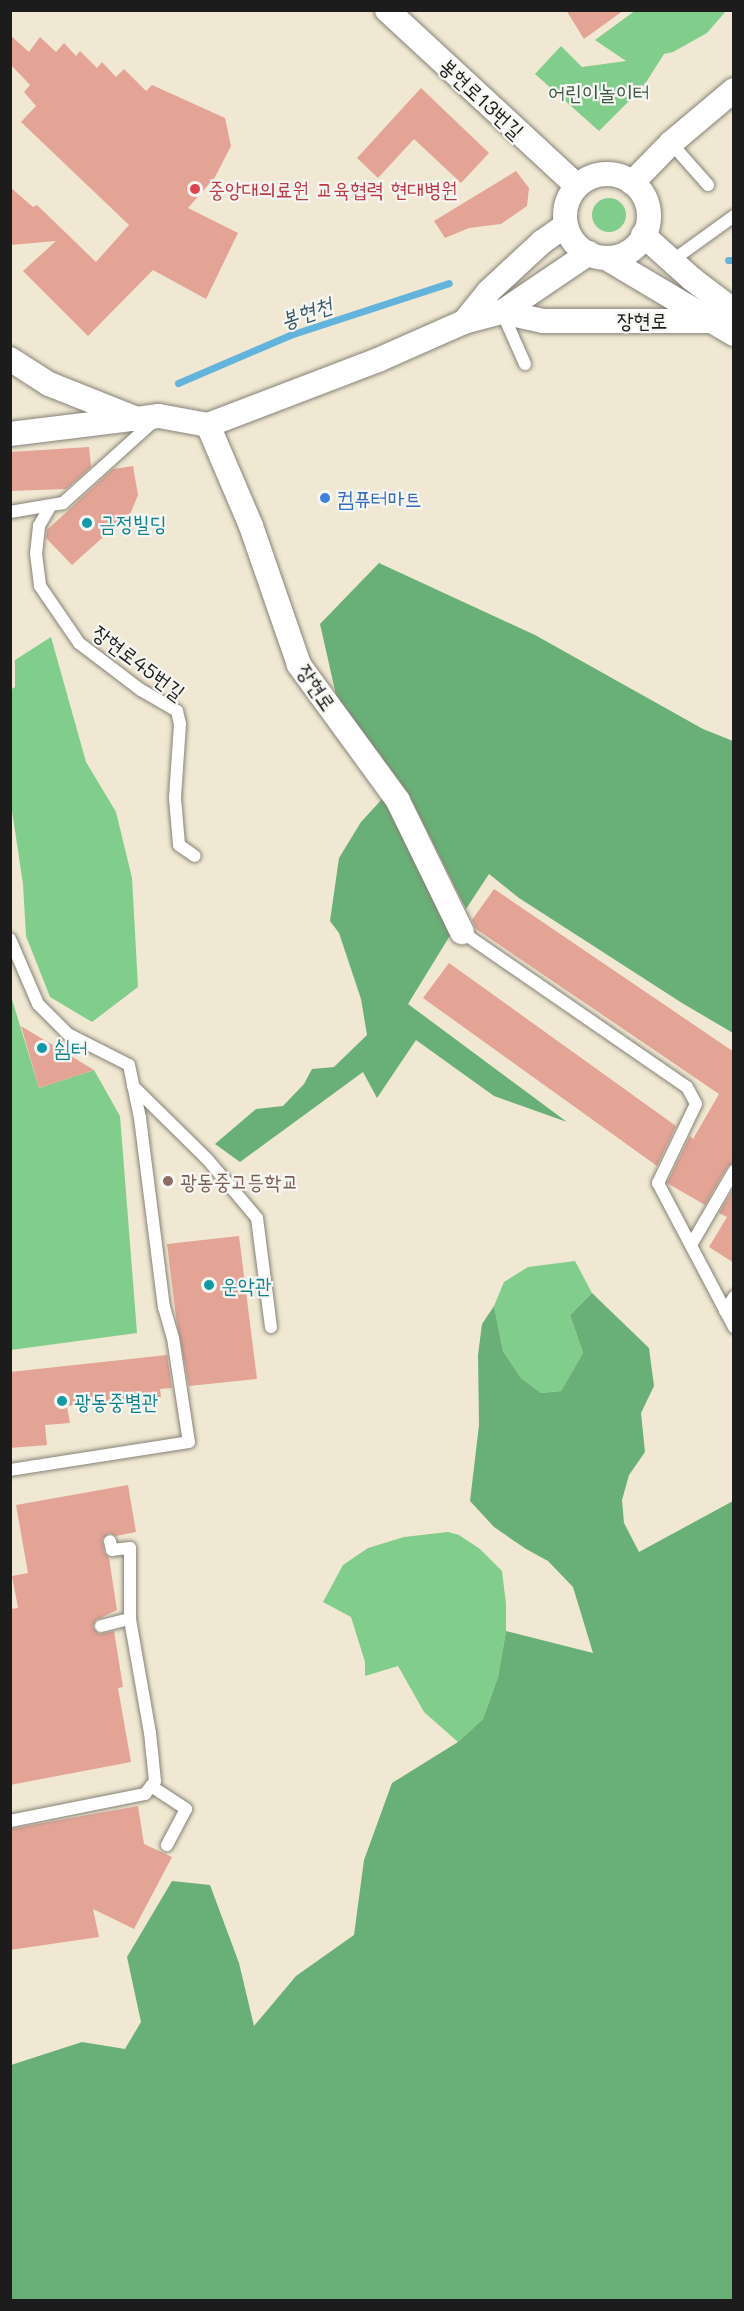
<!DOCTYPE html>
<html>
<head>
<meta charset="utf-8">
<style>
	body { margin:0 }
	#map { position:relative; width:744px; height:2311px; overflow:hidden; background:#f0e8d2; font-family:Mali,"Poor Story",sans-serif }
	div>[style] { position:absolute }
	[style*='--x'] { left:calc(var(--x)*1px); top:calc(var(--y)*1px); width:calc(var(--w)*1px); rotate:calc(var(--a)*1deg) }
	.green>* { inset:0; background:#81cd8b }
	.round { border-radius:50% }
	.forest>* { inset:0; background:#68b077 }
	.stream>* { height:7px; margin:-3.5px; padding:0 3.5px; transform-origin:3.5px; border-radius:3.5px; background:#62b4dd }
	.building>* { inset:0; background:#e3a496 }
	.roads { filter:drop-shadow(0 0 2px #868277) drop-shadow(0 0 2px #868277) }
	.lane>* { height:12px; margin:-6px; padding:0 6px; transform-origin:6px; border-radius:6px; background:#fff }
	.street>* { height:24px; margin:-12px; padding:0 12px; transform-origin:12px; border-radius:12px; background:#fff }
	.street>.ring { margin:-12px; padding:0; box-sizing:content-box; background:none; border:24px solid #fff; border-radius:50% }
	.dots>* { width:16px; height:16px; translate:-50% -50%; box-sizing:border-box; border:3px solid #f6f6f2; border-radius:50% }
	span { translate:-50% -50%; white-space:nowrap; text-align:center; line-height:1.15; -webkit-text-stroke:4.5px #f6f6f2; paint-order:stroke }
	.park-label { font-size:21px; color:#3f5a43 }
	.street-label { font-size:21px; color:#1c1c1c }
	.health-label { font-size:21px; color:#be3a42 }
	.left { translate:0 -50%; text-align:left }
	.shop-label { font-size:21px; color:#366cbe }
	.culture-label { font-size:21px; color:#0d838f }
	.education-label { font-size:21px; color:#785e54 }
	.water-label { font-size:22px; color:#385969; font-style:italic }
	.frame { position:absolute; inset:0; border:12px solid #1c1c1c; pointer-events:none }
</style>
</head>
<body>
<div id="map">
	<div class="green">
		<i style="clip-path:polygon(636px 10px,726px 11px,707px 33px,673px 52px,664px 54px,643px 87px,599px 131px,535px 74px,561px 46px,582px 67px,626px 61px,595px 40px)"></i>
		<i class="round" style="left:592px;top:198px;width:34px;height:34px"></i>
		<i style="clip-path:polygon(51px 637px,86px 762px,116px 812px,132px 878px,138px 987px,92px 1022px,50px 997px,26px 936px,23px 884px,11px 804px,10px 690px,15px 687px,15px 660px)"></i>
		<i style="clip-path:polygon(10px 993px,39px 1088px,94px 1070px,120px 1116px,137px 1333px,11px 1350px)"></i>
		<i style="clip-path:polygon(575px 1261px,592px 1293px,570px 1315px,583px 1353px,561px 1391px,541px 1393px,521px 1378px,503px 1351px,494px 1306px,504px 1282px,528px 1267px)"></i>
		<i style="clip-path:polygon(448px 1532px,459px 1535px,480px 1549px,502px 1571px,506px 1604px,506px 1631px,498px 1677px,483px 1719px,458px 1742px,424px 1712px,398px 1666px,365px 1676px,365px 1662px,351px 1617px,323px 1602px,343px 1565px,368px 1548px,404px 1537px)"></i>
	</div>
	<div class="forest">
		<i style="clip-path:polygon(379px 563px,535px 635px,703px 729px,733px 741px,733px 1033px,682px 1003px,519px 898px,489px 874px,466px 909px,408px 793px,336px 695px,320px 624px)"></i>
		<i style="clip-path:polygon(383px 798px,454px 929px,408px 1004px,567px 1122px,494px 1096px,416px 1040px,377px 1098px,363px 1072px,240px 1162px,215px 1144px,256px 1109px,283px 1106px,304px 1084px,312px 1069px,334px 1067px,367px 1035px,361px 999px,339px 933px,330px 921px,339px 858px,361px 822px)"></i>
		<i style="clip-path:polygon(592px 1293px,649px 1348px,654px 1386px,641px 1413px,645px 1452px,629px 1475px,622px 1500px,624px 1523px,639px 1552px,733px 1501px,733px 2300px,11px 2300px,11px 2065px,82px 2042px,125px 2049px,141px 2022px,127px 1957px,172px 1881px,210px 1885px,239px 1963px,254px 2026px,296px 1976px,354px 1935px,364px 1860px,392px 1783px,458px 1742px,483px 1719px,498px 1677px,506px 1631px,593px 1653px,573px 1587px,548px 1561px,526px 1549px,494px 1527px,470px 1501px,479px 1425px,478px 1355px,482px 1324px,494px 1306px,503px 1351px,521px 1378px,541px 1393px,561px 1391px,583px 1353px,570px 1315px)"></i>
	</div>
	<div class="stream">
		<i style="--x:728;--y:260;--w:6;--a:0"></i>
		<i style="--x:178;--y:383;--w:122;--a:-23.2"></i>
		<i style="--x:290;--y:335;--w:167;--a:-18.1"></i>
	</div>
	<div class="building">
		<i style="clip-path:polygon(566px 10px,624px 10px,584px 39px)"></i>
		<i style="clip-path:polygon(10px 35px,29px 52px,40px 37px,56px 52px,64px 43px,76px 56px,80px 51px,97px 68px,102px 62px,116px 77px,124px 69px,146px 91px,152px 85px,225px 118px,231px 146px,215px 177px,188px 208px,238px 233px,206px 299px,153px 270px,88px 336px,23px 271px,56px 241px,10px 245px,10px 187px,33px 207px,37px 205px,96px 262px,129px 225px,21px 122px,36px 106px,24px 92px,30px 85px,10px 64px)"></i>
		<i style="clip-path:polygon(421px 88px,489px 153px,461px 183px,414px 139px,378px 178px,357px 158px)"></i>
		<i style="clip-path:polygon(516px 171px,529px 188px,527px 206px,501px 224px,469px 228px,445px 238px,434px 221px)"></i>
		<i style="clip-path:polygon(89px 447px,91px 467px,66px 489px,10px 491px,10px 452px)"></i>
		<i style="clip-path:polygon(133px 466px,138px 495px,131px 512px,72px 565px,46px 538px,47px 530px,113px 469px)"></i>
		<i style="clip-path:polygon(494px 889px,734px 1052px,734px 1163px,727px 1167px,705px 1205px,667px 1183px,690px 1136px,693px 1139px,719px 1094px,476px 929px,472px 920px)"></i>
		<i style="clip-path:polygon(449px 963px,676px 1126px,657px 1166px,423px 998px)"></i>
		<i style="clip-path:polygon(21px 1026px,94px 1070px,39px 1088px)"></i>
		<i style="clip-path:polygon(734px 1188px,734px 1263px,709px 1247px,727px 1217px,719px 1213px)"></i>
		<i style="clip-path:polygon(239px 1236px,257px 1379px,189px 1386px,176px 1317px,167px 1244px)"></i>
		<i style="clip-path:polygon(167px 1355px,172px 1388px,160px 1389px,161px 1397px,67px 1406px,70px 1423px,45px 1425px,47px 1445px,10px 1448px,10px 1372px)"></i>
		<i style="clip-path:polygon(128px 1485px,136px 1532px,116px 1536px,109px 1533px,102px 1539px,104px 1552px,109px 1558px,117px 1610px,96px 1620px,93px 1627px,99px 1634px,114px 1631px,123px 1687px,118px 1688px,131px 1762px,10px 1785px,10px 1609px,18px 1608px,12px 1576px,28px 1573px,16px 1505px)"></i>
		<i style="clip-path:polygon(138px 1806px,144px 1844px,172px 1857px,134px 1929px,93px 1909px,99px 1937px,10px 1950px,10px 1829px)"></i>
	</div>
	<div class="roads">
		<div class="lane">
			<i style="--x:671;--y:143;--w:56;--a:48.6"></i>
			<i style="--x:673;--y:260;--w:75;--a:-35.8"></i>
			<i style="--x:502;--y:312;--w:57;--a:66.1"></i>
			<i style="--x:51;--y:505;--w:24;--a:120"></i>
			<i style="--x:39;--y:526;--w:27;--a:96"></i>
			<i style="--x:36;--y:553;--w:33;--a:83"></i>
			<i style="--x:40;--y:586;--w:69;--a:55.6"></i>
			<i style="--x:79;--y:643;--w:78;--a:37.2"></i>
			<i style="--x:141;--y:690;--w:42;--a:30.3"></i>
			<i style="--x:177;--y:711;--w:13;--a:77"></i>
			<i style="--x:180;--y:724;--w:74;--a:93.9"></i>
			<i style="--x:175;--y:798;--w:47;--a:85.1"></i>
			<i style="--x:179;--y:845;--w:19;--a:35"></i>
			<i style="--x:10;--y:512;--w:54;--a:-9.6"></i>
			<i style="--x:63;--y:503;--w:122;--a:-42"></i>
			<i style="--x:462;--y:932;--w:273;--a:34.6"></i>
			<i style="--x:687;--y:1087;--w:19;--a:62"></i>
			<i style="--x:696;--y:1104;--w:88;--a:115.7"></i>
			<i style="--x:658;--y:1183;--w:163;--a:62.2"></i>
			<i style="--x:10;--y:939;--w:71;--a:66.7"></i>
			<i style="--x:38;--y:1004;--w:42;--a:45"></i>
			<i style="--x:68;--y:1034;--w:68;--a:26.9"></i>
			<i style="--x:129;--y:1065;--w:54;--a:78.3"></i>
			<i style="--x:140;--y:1118;--w:191;--a:82.8"></i>
			<i style="--x:164;--y:1307;--w:32;--a:74"></i>
			<i style="--x:173;--y:1338;--w:105;--a:81.3"></i>
			<i style="--x:189;--y:1442;--w:181;--a:171.1"></i>
			<i style="--x:133;--y:1086;--w:105;--a:44.6"></i>
			<i style="--x:208;--y:1160;--w:76;--a:49.8"></i>
			<i style="--x:257;--y:1218;--w:110;--a:82.7"></i>
			<i style="--x:691;--y:1245;--w:86;--a:-59.8"></i>
			<i style="--x:725;--y:1311;--w:17;--a:-57"></i>
			<i style="--x:101;--y:1626;--w:30;--a:-14"></i>
			<i style="--x:151;--y:1786;--w:42;--a:33.3"></i>
			<i style="--x:186;--y:1809;--w:41;--a:117.8"></i>
			<i style="--x:10;--y:1821;--w:138;--a:-11.3"></i>
			<i style="--x:145;--y:1794;--w:16;--a:-52"></i>
			<i style="--x:155;--y:1781;--w:48;--a:-95.9"></i>
			<i style="--x:150;--y:1733;--w:116;--a:-100"></i>
			<i style="--x:130;--y:1619;--w:71;--a:-90"></i>
			<i style="--x:130;--y:1548;--w:18;--a:174"></i>
			<i style="--x:112;--y:1550;--w:9;--a:-103"></i>
		</div>
		<div class="street">
			<i style="--x:387;--y:10;--w:259;--a:42.8"></i>
			<i class="ring" style="left:565px;top:174px;width:60px;height:60px"></i>
			<i style="--x:632;--y:183;--w:56;--a:-45.7"></i>
			<i style="--x:671;--y:143;--w:82;--a:-40.1"></i>
			<i style="--x:643;--y:235;--w:66;--a:41.9"></i>
			<i style="--x:692;--y:279;--w:53;--a:37.3"></i>
			<i style="--x:606;--y:258;--w:149;--a:30.7"></i>
			<i style="--x:502;--y:312;--w:42;--a:12.4"></i>
			<i style="--x:543;--y:321;--w:167;--a:0"></i>
			<i style="--x:464;--y:322;--w:38;--a:-51"></i>
			<i style="--x:488;--y:292;--w:74;--a:-42.8"></i>
			<i style="--x:542;--y:242;--w:29;--a:-35"></i>
			<i style="--x:10;--y:359;--w:46;--a:32.7"></i>
			<i style="--x:49;--y:384;--w:95;--a:21.7"></i>
			<i style="--x:137;--y:419;--w:22;--a:-8"></i>
			<i style="--x:159;--y:416;--w:50;--a:10.4"></i>
			<i style="--x:208;--y:425;--w:182;--a:-20.9"></i>
			<i style="--x:378;--y:360;--w:94;--a:-23.8"></i>
			<i style="--x:464;--y:322;--w:39;--a:-15"></i>
			<i style="--x:502;--y:312;--w:105;--a:-34.1"></i>
			<i style="--x:208;--y:425;--w:110;--a:66.9"></i>
			<i style="--x:251;--y:526;--w:147;--a:70.9"></i>
			<i style="--x:299;--y:665;--w:168;--a:53.9"></i>
			<i style="--x:398;--y:801;--w:146;--a:64"></i>
			<i style="--x:10;--y:434;--w:124;--a:-7"></i>
		</div>
	</div>
	<div class="dots">
		<i style="left:195px;top:189px;background:#e0444e"></i>
		<i style="left:325px;top:498px;background:#3f7fe0"></i>
		<i style="left:87px;top:523px;background:#0f9aa8"></i>
		<i style="left:42px;top:1048px;background:#0f9aa8"></i>
		<i style="left:168px;top:1181px;background:#8d6e63"></i>
		<i style="left:209px;top:1285px;background:#0f9aa8"></i>
		<i style="left:62px;top:1401px;background:#0f9aa8"></i>
	</div>
	<div class="park-label">
		<span style="left:599px;top:92px">어린이놀이터</span>
	</div>
	<div class="street-label">
		<span style="left:482px;top:98px;rotate:43deg">봉현로13번길</span>
		<span style="left:642px;top:320px">장현로</span>
		<span style="left:139px;top:662px;rotate:37deg">장현로45번길</span>
		<span style="left:317px;top:687px;rotate:56deg">장현로</span>
	</div>
	<div class="health-label">
		<span class="left" style="left:208px;top:189px">중앙대의료원 교육협력 현대병원</span>
	</div>
	<div class="shop-label">
		<span class="left" style="left:337px;top:498px">컴퓨터마트</span>
	</div>
	<div class="culture-label">
		<span class="left" style="left:99px;top:523px">금정빌딩</span>
		<span class="left" style="left:54px;top:1048px">쉼터</span>
		<span class="left" style="left:221px;top:1285px">운악관</span>
		<span class="left" style="left:74px;top:1401px">광동중별관</span>
	</div>
	<div class="education-label">
		<span class="left" style="left:180px;top:1181px">광동중고등학교</span>
	</div>
	<div class="water-label">
		<span style="left:306px;top:312px;rotate:-19deg">봉현천</span>
	</div>
	<div class="frame"></div>
</div>
</body>
</html>
